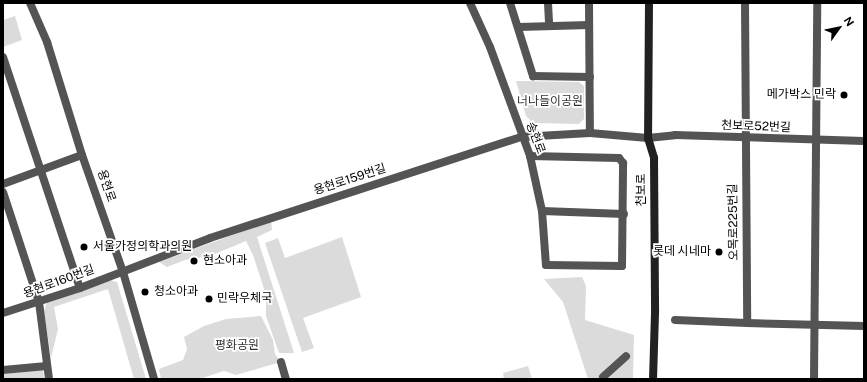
<!DOCTYPE html>
<html>
<head>
<meta charset="utf-8">
<style>
	body { margin:0 }
	#map { position:relative; width:867px; height:382px; overflow:hidden; background:#fff; font-family:"Public Sans","Noto Sans KR",sans-serif }
	div>[style] { position:absolute }
	[style*='--x'] { left:calc(var(--x)*1px); top:calc(var(--y)*1px); width:calc(var(--w)*1px); rotate:calc(var(--a)*1deg) }
	.green>* { inset:0; background:#dbdbdb }
	.street>* { height:8px; margin:-4px; padding:0 4px; transform-origin:4px; border-radius:4px; background:#545454 }
	.secondary>* { height:8px; margin:-4px; padding:0 4px; transform-origin:4px; border-radius:4px; background:#212121 }
	.dots>* { width:11px; height:11px; translate:-50% -50%; box-sizing:border-box; border:2px solid #fff; border-radius:50% }
	span { translate:-50% -50%; white-space:nowrap; text-align:center; line-height:1.15; -webkit-text-stroke:3.5px #fff; paint-order:stroke }
	.poi-label { font-size:12px; color:#000 }
	.right { translate:-100% -50%; text-align:right }
	.left { translate:0 -50%; text-align:left }
	.park-label { font-size:12px; color:#323232 }
	.street-label { font-size:12px; color:#000 }
	.frame { position:absolute; inset:0; border:4px solid #000; pointer-events:none }
	.north { position:absolute; left:819px; top:8px; width:40px; height:40px; -webkit-text-stroke:3px #fff; paint-order:stroke; rotate:57deg; font-size:11px; font-weight:700; line-height:16px; text-align:center; color:#000 }
	.north::after { content:''; display:block; margin:auto; width:14px; height:18px; background:#000; clip-path:polygon(50% 0,100% 100%,50% 72%,0 100%) }
</style>
</head>
<body>
<div id="map">
	<div class="green">
		<i style="clip-path:polygon(15px 16px,22px 40px,3px 47px,3px 20px)"></i>
		<i style="clip-path:polygon(516px 81px,579px 82px,584px 86px,584px 119px,579px 124px,533px 123px,526px 116px)"></i>
		<i style="clip-path:polygon(271px 221px,272px 230px,257px 237px,294px 353px,279px 353px,266px 316px,266px 295px,253px 255px,246px 241px,210px 256px,185px 260px,167px 267px,159px 262px)"></i>
		<i style="clip-path:polygon(342px 237px,361px 297px,303px 318px,314px 348px,302px 352px,265px 243px,278px 238px,285px 258px)"></i>
		<i style="clip-path:polygon(582px 277px,586px 286px,585px 320px,634px 335px,633px 379px,588px 379px,563px 302px,544px 279px)"></i>
		<i style="clip-path:polygon(109px 280px,117px 282px,146px 379px,134px 379px,108px 289px,54px 307px,58px 329px,51px 358px,44px 312px,47px 301px)"></i>
		<i style="clip-path:polygon(261px 316px,273px 340px,275px 354px,281px 362px,236px 375px,224px 371px,199px 379px,161px 379px,159px 369px,183px 360px,187px 349px,184px 337px,204px 326px,226px 319px)"></i>
		<i style="clip-path:polygon(528px 366px,532px 379px,504px 379px,503px 373px)"></i>
		<i style="clip-path:polygon(43px 370px,44px 379px,3px 379px,3px 374px)"></i>
	</div>
	<div class="street">
		<i style="--x:30;--y:3;--w:43;--a:66.4"></i>
		<i style="--x:47;--y:42;--w:118;--a:72.8"></i>
		<i style="--x:82;--y:155;--w:124;--a:70.7"></i>
		<i style="--x:123;--y:272;--w:111;--a:73.8"></i>
		<i style="--x:470;--y:3;--w:48;--a:65.6"></i>
		<i style="--x:490;--y:47;--w:116;--a:69.8"></i>
		<i style="--x:530;--y:156;--w:56;--a:77.7"></i>
		<i style="--x:542;--y:211;--w:54;--a:85.8"></i>
		<i style="--x:546;--y:265;--w:76;--a:0.8"></i>
		<i style="--x:622;--y:266;--w:103;--a:-89.4"></i>
		<i style="--x:623;--y:163;--w:6;--a:-129"></i>
		<i style="--x:619;--y:158;--w:89;--a:-178.7"></i>
		<i style="--x:510;--y:3;--w:77;--a:72.5"></i>
		<i style="--x:533;--y:76;--w:57;--a:1"></i>
		<i style="--x:548;--y:3;--w:22;--a:87"></i>
		<i style="--x:589;--y:3;--w:130;--a:89.6"></i>
		<i style="--x:745;--y:3;--w:320;--a:89.6"></i>
		<i style="--x:747;--y:323;--w:117;--a:1.5"></i>
		<i style="--x:519;--y:27;--w:70;--a:-1.6"></i>
		<i style="--x:3;--y:57;--w:243;--a:71.6"></i>
		<i style="--x:3;--y:184;--w:84;--a:-20.2"></i>
		<i style="--x:3;--y:192;--w:116;--a:71.9"></i>
		<i style="--x:39;--y:302;--w:78;--a:82.6"></i>
		<i style="--x:542;--y:211;--w:82;--a:2.1"></i>
		<i style="--x:3;--y:313;--w:81;--a:-18"></i>
		<i style="--x:80;--y:288;--w:139;--a:-21"></i>
		<i style="--x:210;--y:238;--w:327;--a:-18"></i>
		<i style="--x:521;--y:137;--w:69;--a:-3.3"></i>
		<i style="--x:590;--y:133;--w:58;--a:4.9"></i>
		<i style="--x:648;--y:138;--w:27;--a:-6"></i>
		<i style="--x:675;--y:135;--w:189;--a:1.8"></i>
		<i style="--x:675;--y:320;--w:72;--a:2.4"></i>
		<i style="--x:281;--y:362;--w:18;--a:74"></i>
		<i style="--x:3;--y:370;--w:44;--a:-5.2"></i>
		<i style="--x:603;--y:377;--w:31;--a:-42"></i>
		<i style="--x:814;--y:379;--w:376;--a:-89.5"></i>
	</div>
	<div class="secondary">
		<i style="--x:649;--y:3;--w:135;--a:90.4"></i>
		<i style="--x:648;--y:138;--w:21;--a:73"></i>
		<i style="--x:654;--y:158;--w:155;--a:89.6"></i>
		<i style="--x:655;--y:313;--w:66;--a:91.7"></i>
	</div>
	<div class="dots">
		<i style="left:844px;top:95px;background:#000"></i>
		<i style="left:84px;top:247px;background:#000"></i>
		<i style="left:719px;top:252px;background:#000"></i>
		<i style="left:194px;top:261px;background:#000"></i>
		<i style="left:145px;top:292px;background:#000"></i>
		<i style="left:209px;top:299px;background:#000"></i>
	</div>
	<div class="poi-label">
		<span class="right" style="left:836px;top:95px">메가박스 민락</span>
		<span class="left" style="left:93px;top:247px">서울가정의학과의원</span>
		<span class="right" style="left:711px;top:252px">롯데 시네마</span>
		<span class="left" style="left:203px;top:261px">현소아과</span>
		<span class="left" style="left:154px;top:292px">청소아과</span>
		<span class="left" style="left:217px;top:299px">민락우체국</span>
	</div>
	<div class="park-label">
		<span style="left:550px;top:102px">너나들이공원</span>
		<span style="left:237px;top:346px">평화공원</span>
	</div>
	<div class="street-label">
		<span style="left:756px;top:127px;rotate:2deg">천보로52번길</span>
		<span style="left:535px;top:138px;rotate:69deg">송현로</span>
		<span style="left:350px;top:180px;rotate:-18deg">용현로159번길</span>
		<span style="left:106px;top:186px;rotate:71deg">용현로</span>
		<span style="left:642px;top:190px;rotate:-90deg">천보로</span>
		<span style="left:734px;top:222px;rotate:-91deg">오목로225번길</span>
		<span style="left:59px;top:282px;rotate:-20deg">용현로160번길</span>
	</div>
	<div class="frame"></div>
	<div class="north">N</div>
</div>
</body>
</html>
